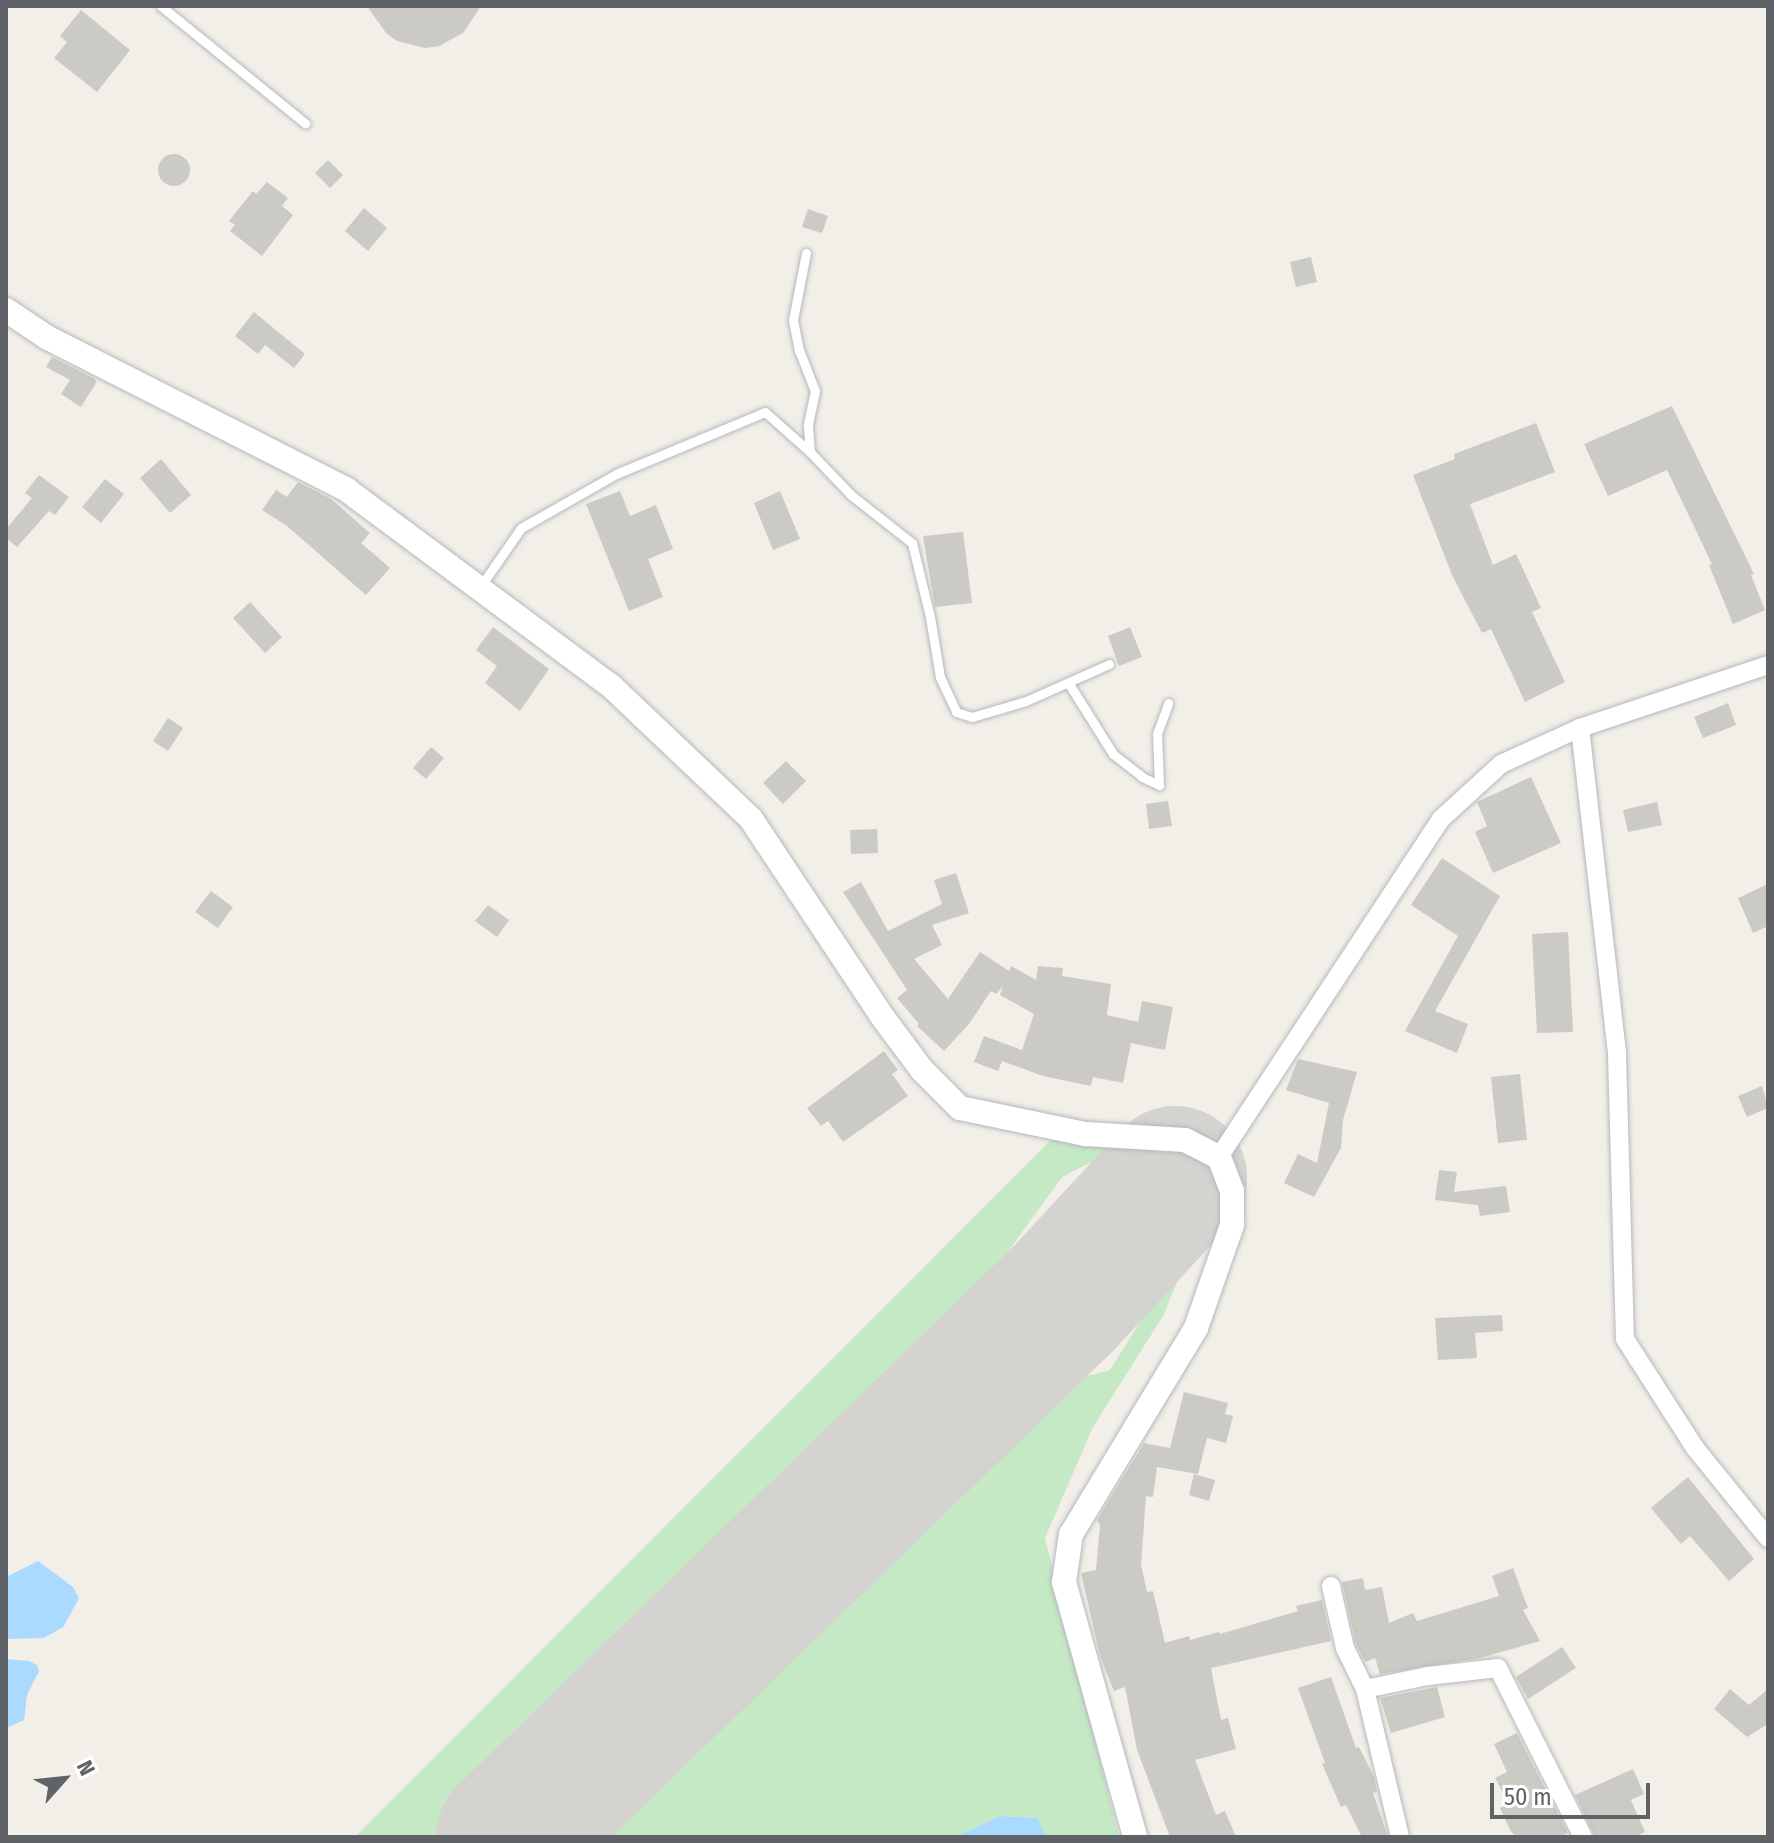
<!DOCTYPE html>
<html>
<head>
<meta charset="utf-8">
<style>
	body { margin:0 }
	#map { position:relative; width:1774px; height:1843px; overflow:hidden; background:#f1efe8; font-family:"Fira Sans Condensed",sans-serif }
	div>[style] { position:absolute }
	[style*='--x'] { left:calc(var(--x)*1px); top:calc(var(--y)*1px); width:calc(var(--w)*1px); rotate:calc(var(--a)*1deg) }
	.green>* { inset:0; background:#c5e8c5 }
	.water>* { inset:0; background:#aadaff }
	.runway>* { height:144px; margin:-72px; padding:0 72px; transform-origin:72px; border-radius:72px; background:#d4d3d0 }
	.building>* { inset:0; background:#cccac5 }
	.round { border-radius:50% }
	.roads { filter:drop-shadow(0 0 2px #b5b8bc) drop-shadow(0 0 2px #b5b8bc) }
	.service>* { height:9px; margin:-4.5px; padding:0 4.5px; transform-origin:4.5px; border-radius:4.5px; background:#fff }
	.minor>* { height:18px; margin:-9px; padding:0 9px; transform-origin:9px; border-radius:9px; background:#fff }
	.secondary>* { height:24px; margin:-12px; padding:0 12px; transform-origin:12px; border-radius:12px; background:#fff }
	span { translate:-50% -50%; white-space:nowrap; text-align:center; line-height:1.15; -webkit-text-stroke:6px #fff; paint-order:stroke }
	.frame { position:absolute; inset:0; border:8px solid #5f6368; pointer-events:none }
	.north { position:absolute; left:24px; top:1739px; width:80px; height:80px; -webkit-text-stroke:6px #fff; paint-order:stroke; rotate:63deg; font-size:22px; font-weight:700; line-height:32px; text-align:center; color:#5f6368 }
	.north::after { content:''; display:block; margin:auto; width:28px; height:36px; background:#5f6368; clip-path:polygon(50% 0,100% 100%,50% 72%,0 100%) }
	.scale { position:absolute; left:1490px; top:1783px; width:160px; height:36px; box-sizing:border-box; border:4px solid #5f6368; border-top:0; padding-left:10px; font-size:24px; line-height:28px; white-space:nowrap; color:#5f6368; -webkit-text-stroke:6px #fff; paint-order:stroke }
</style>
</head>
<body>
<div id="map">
	<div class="green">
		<i style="clip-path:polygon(1051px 1140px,1171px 1147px,1190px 1171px,1198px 1212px,1188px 1256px,1163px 1316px,1093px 1427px,1045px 1538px,1119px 1837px,1047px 1837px,1037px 1818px,1000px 1816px,955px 1837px,570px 1837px,1012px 1396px,1110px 1370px,1177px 1262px,1191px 1193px,1174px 1159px,1141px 1155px,1099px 1158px,1062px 1177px,951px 1330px,945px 1346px,456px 1837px,355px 1837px)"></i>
	</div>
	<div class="water">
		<i style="clip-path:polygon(38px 1561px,73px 1587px,79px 1598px,64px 1626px,53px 1633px,43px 1638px,6px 1639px,6px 1577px)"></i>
		<i style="clip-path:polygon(6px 1659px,28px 1661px,37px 1665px,39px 1671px,27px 1695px,24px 1720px,6px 1728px)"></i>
		<i style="clip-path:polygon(1000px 1816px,1037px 1818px,1047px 1837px,955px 1837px)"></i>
	</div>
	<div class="runway">
		<i style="--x:508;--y:1837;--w:773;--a:-44.11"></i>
		<i style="--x:1063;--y:1299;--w:165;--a:-47.2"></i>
	</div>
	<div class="building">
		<i style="clip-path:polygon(367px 6px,481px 6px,463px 33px,439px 46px,425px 48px,397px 41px,386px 33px)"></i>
		<i style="clip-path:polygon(81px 10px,130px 50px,97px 92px,54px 58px,67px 42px,60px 36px)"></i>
		<i class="round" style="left:158px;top:154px;width:32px;height:32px"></i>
		<i style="clip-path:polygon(328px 160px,343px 175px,330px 188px,315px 173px)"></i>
		<i style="clip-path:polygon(267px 182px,288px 198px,282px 206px,293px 215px,262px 256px,230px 231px,235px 225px,229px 221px,253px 191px,256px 194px)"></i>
		<i style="clip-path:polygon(364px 208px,387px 228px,368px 251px,345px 231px)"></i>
		<i style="clip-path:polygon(808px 209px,828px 216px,822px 233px,802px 227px)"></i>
		<i style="clip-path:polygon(1311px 257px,1317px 282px,1296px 287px,1290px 262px)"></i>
		<i style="clip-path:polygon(254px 312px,305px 354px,294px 368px,265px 345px,258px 354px,235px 336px)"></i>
		<i style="clip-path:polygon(52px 357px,95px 379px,96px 383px,81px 407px,61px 394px,70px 380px,46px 367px)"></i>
		<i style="clip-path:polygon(1672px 406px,1754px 574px,1751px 575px,1765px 610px,1733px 624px,1709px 565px,1712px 564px,1667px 470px,1608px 496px,1584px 444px)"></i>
		<i style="clip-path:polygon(1536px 423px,1555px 472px,1470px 504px,1493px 565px,1516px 554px,1541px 608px,1532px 612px,1565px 682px,1525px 702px,1491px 629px,1482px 633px,1452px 575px,1413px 475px,1455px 459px,1454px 454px)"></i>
		<i style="clip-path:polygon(161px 459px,191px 495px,170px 513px,140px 478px)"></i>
		<i style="clip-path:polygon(39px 475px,69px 497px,55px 515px,49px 511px,17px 547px,6px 538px,6px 529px,32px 498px,25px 493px)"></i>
		<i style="clip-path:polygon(105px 479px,124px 494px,101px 523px,82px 507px)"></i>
		<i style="clip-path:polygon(298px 482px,331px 499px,370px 533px,361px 543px,390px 568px,366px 595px,287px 526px,262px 510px,276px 490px,287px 497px)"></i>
		<i style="clip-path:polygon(620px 491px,630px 516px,656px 505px,673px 549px,648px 559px,663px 597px,629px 611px,586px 504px)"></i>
		<i style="clip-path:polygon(780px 491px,800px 539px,773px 550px,754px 503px)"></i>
		<i style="clip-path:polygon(963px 532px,972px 603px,935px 607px,923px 536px)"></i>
		<i style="clip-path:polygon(250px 602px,282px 637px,265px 653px,233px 618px)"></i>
		<i style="clip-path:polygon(493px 627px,549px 669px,520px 711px,485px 683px,497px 666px,476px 650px)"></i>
		<i style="clip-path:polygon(1130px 627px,1142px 657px,1119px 666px,1108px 636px)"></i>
		<i style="clip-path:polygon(1728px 703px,1736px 725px,1703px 738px,1694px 717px)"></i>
		<i style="clip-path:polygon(168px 718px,183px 728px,168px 751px,153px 741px)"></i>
		<i style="clip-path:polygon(431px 747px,444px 758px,426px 779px,413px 768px)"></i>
		<i style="clip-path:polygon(786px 761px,806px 781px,783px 804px,763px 783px)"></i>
		<i style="clip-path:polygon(1531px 777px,1561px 843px,1493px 873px,1475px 832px,1487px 826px,1477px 802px)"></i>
		<i style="clip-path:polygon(1168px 801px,1172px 826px,1149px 829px,1146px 804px)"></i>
		<i style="clip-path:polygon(1657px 802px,1662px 825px,1628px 832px,1623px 810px)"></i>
		<i style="clip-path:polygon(877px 829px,878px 853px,851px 854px,850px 830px)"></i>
		<i style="clip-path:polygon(1442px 858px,1500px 896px,1435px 1011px,1468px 1024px,1457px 1053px,1405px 1031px,1458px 936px,1411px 905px)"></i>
		<i style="clip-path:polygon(956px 873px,969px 913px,932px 925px,942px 945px,914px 959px,948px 999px,980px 952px,1009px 971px,1011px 966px,1036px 980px,1038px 966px,1063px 968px,1062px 976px,1111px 984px,1107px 1015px,1138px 1022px,1142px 1001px,1173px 1007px,1165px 1050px,1131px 1043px,1123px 1083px,1093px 1077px,1091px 1086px,1043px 1076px,1002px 1061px,998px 1071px,974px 1062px,984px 1036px,1022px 1050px,1034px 1014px,1000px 995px,1003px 986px,996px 994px,991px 991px,969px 1024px,944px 1051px,917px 1026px,919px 1024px,897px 998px,907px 990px,843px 892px,861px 882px,888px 931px,942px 904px,934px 880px)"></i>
		<i style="clip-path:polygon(1768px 884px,1768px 926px,1753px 933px,1738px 898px)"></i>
		<i style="clip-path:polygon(211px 891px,233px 907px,218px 928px,195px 912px)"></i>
		<i style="clip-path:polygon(488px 905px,509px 920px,497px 937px,475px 921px)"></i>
		<i style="clip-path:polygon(1568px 932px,1573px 1032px,1537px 1033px,1532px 934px)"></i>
		<i style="clip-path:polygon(884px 1051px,898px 1070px,892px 1074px,908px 1096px,843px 1142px,828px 1121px,821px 1126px,807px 1108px)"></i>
		<i style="clip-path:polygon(1298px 1059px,1357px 1072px,1343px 1120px,1341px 1148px,1314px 1197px,1284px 1183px,1298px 1154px,1317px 1163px,1329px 1103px,1286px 1090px)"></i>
		<i style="clip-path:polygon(1520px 1074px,1527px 1140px,1498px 1143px,1491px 1077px)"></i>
		<i style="clip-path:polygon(1762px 1086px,1768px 1108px,1747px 1117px,1738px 1096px)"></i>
		<i style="clip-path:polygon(1439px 1170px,1457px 1172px,1454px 1192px,1506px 1186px,1510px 1212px,1480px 1216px,1478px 1205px,1435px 1200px)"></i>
		<i style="clip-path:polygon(1502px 1315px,1503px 1331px,1475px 1333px,1477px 1358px,1438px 1360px,1435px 1318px)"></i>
		<i style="clip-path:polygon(1184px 1392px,1228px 1403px,1225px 1414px,1233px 1416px,1226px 1443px,1207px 1438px,1198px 1474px,1157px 1467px,1153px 1497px,1146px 1496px,1141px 1565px,1147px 1592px,1153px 1591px,1165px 1643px,1189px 1636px,1190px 1640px,1219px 1632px,1220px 1634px,1298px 1611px,1296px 1606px,1322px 1600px,1331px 1641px,1211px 1668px,1221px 1720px,1228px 1718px,1236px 1749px,1195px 1760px,1216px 1815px,1225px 1811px,1236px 1837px,1170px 1837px,1137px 1750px,1125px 1687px,1114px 1691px,1100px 1656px,1081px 1573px,1096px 1570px,1100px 1525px,1097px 1520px,1144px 1443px,1170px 1448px)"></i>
		<i style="clip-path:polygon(1194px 1474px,1215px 1480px,1209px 1501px,1189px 1495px)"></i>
		<i style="clip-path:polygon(1688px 1477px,1754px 1559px,1729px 1581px,1690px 1536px,1681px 1544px,1651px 1508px)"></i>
		<i style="clip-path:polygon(1513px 1568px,1528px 1608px,1523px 1610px,1540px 1641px,1480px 1658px,1380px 1674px,1375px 1658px,1365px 1662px,1356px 1644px,1342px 1582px,1363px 1578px,1365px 1590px,1382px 1587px,1389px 1623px,1413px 1613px,1417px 1621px,1499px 1596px,1492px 1576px)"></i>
		<i style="clip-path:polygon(1562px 1647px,1576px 1668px,1528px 1699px,1516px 1677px)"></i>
		<i style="clip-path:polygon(1331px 1677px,1356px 1748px,1359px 1747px,1374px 1777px,1377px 1792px,1373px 1793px,1388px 1837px,1362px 1837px,1346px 1805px,1341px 1807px,1322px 1764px,1325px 1763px,1298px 1688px)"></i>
		<i style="clip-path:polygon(1437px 1687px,1445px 1717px,1391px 1733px,1380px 1698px)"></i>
		<i style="clip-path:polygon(1730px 1689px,1749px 1705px,1768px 1689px,1768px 1724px,1747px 1737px,1714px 1709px)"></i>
		<i style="clip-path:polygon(1517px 1733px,1530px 1759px,1568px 1833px,1559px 1837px,1516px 1837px,1510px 1830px,1500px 1808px,1509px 1804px,1495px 1778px,1507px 1772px,1494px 1744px)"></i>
		<i style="clip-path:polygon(1633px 1769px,1644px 1794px,1631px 1800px,1645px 1832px,1634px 1837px,1595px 1837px,1575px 1795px)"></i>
	</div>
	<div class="roads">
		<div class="service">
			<i style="--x:161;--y:6;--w:186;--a:39.1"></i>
			<i style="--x:806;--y:253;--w:68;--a:101"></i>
			<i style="--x:793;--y:320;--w:31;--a:79"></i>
			<i style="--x:799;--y:350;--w:44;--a:68.7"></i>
			<i style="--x:815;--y:391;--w:35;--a:102"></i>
			<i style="--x:808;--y:425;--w:27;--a:86"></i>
			<i style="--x:480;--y:587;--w:72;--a:-55.2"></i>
			<i style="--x:521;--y:528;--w:109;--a:-29.6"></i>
			<i style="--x:616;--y:474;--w:161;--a:-22.6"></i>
			<i style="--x:765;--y:412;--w:60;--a:41.6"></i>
			<i style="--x:810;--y:452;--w:59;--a:46.4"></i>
			<i style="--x:851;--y:495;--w:78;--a:38.2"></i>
			<i style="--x:912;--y:543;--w:76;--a:76.3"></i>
			<i style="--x:930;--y:617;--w:61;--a:80.5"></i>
			<i style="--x:940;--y:677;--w:38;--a:65"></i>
			<i style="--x:956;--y:712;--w:17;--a:17"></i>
			<i style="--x:972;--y:717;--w:56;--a:-16.5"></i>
			<i style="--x:1026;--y:701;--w:91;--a:-24"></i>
			<i style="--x:1069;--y:684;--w:83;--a:57.8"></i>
			<i style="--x:1113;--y:754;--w:37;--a:38"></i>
			<i style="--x:1142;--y:777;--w:19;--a:25"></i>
			<i style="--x:1159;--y:785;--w:51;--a:-92.2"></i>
			<i style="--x:1157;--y:734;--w:33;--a:-70"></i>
		</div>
		<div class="minor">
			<i style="--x:1580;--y:728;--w:328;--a:83.5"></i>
			<i style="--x:1617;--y:1054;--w:285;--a:88.4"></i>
			<i style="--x:1625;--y:1339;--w:130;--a:57.3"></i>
			<i style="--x:1695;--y:1448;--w:116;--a:51"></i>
			<i style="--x:1219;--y:1157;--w:404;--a:-56.7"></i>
			<i style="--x:1441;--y:819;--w:81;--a:-42.5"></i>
			<i style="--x:1501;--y:764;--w:87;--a:-24.5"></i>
			<i style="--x:1580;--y:728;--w:198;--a:-18.5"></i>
			<i style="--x:1331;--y:1586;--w:64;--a:77.3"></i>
			<i style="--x:1345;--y:1648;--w:46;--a:64"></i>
			<i style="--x:1365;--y:1689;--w:152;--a:76.7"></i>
			<i style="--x:1365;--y:1689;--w:64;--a:-11.7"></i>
			<i style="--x:1428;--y:1676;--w:70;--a:-6.5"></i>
			<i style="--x:1498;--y:1668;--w:189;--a:63.3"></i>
		</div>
		<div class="secondary">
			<i style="--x:6;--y:310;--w:50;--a:33.7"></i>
			<i style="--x:48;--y:338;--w:335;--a:26.9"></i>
			<i style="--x:347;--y:490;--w:329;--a:36.6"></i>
			<i style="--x:611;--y:686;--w:193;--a:43.5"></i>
			<i style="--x:751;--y:819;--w:240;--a:56.4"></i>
			<i style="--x:884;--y:1019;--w:64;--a:53.3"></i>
			<i style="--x:922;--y:1070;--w:54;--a:45"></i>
			<i style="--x:960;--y:1108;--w:129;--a:11.7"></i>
			<i style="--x:1086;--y:1134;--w:99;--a:3.5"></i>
			<i style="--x:1185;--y:1140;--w:38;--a:27"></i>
			<i style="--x:1219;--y:1157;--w:36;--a:69"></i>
			<i style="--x:1232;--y:1191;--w:34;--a:90"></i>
			<i style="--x:1232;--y:1225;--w:109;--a:109.3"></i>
			<i style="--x:1196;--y:1328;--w:241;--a:121.2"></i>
			<i style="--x:1071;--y:1534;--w:49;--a:98.3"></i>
			<i style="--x:1064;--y:1582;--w:265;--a:74.4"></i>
		</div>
	</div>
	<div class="frame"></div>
	<div class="north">N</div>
	<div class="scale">50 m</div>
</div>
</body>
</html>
